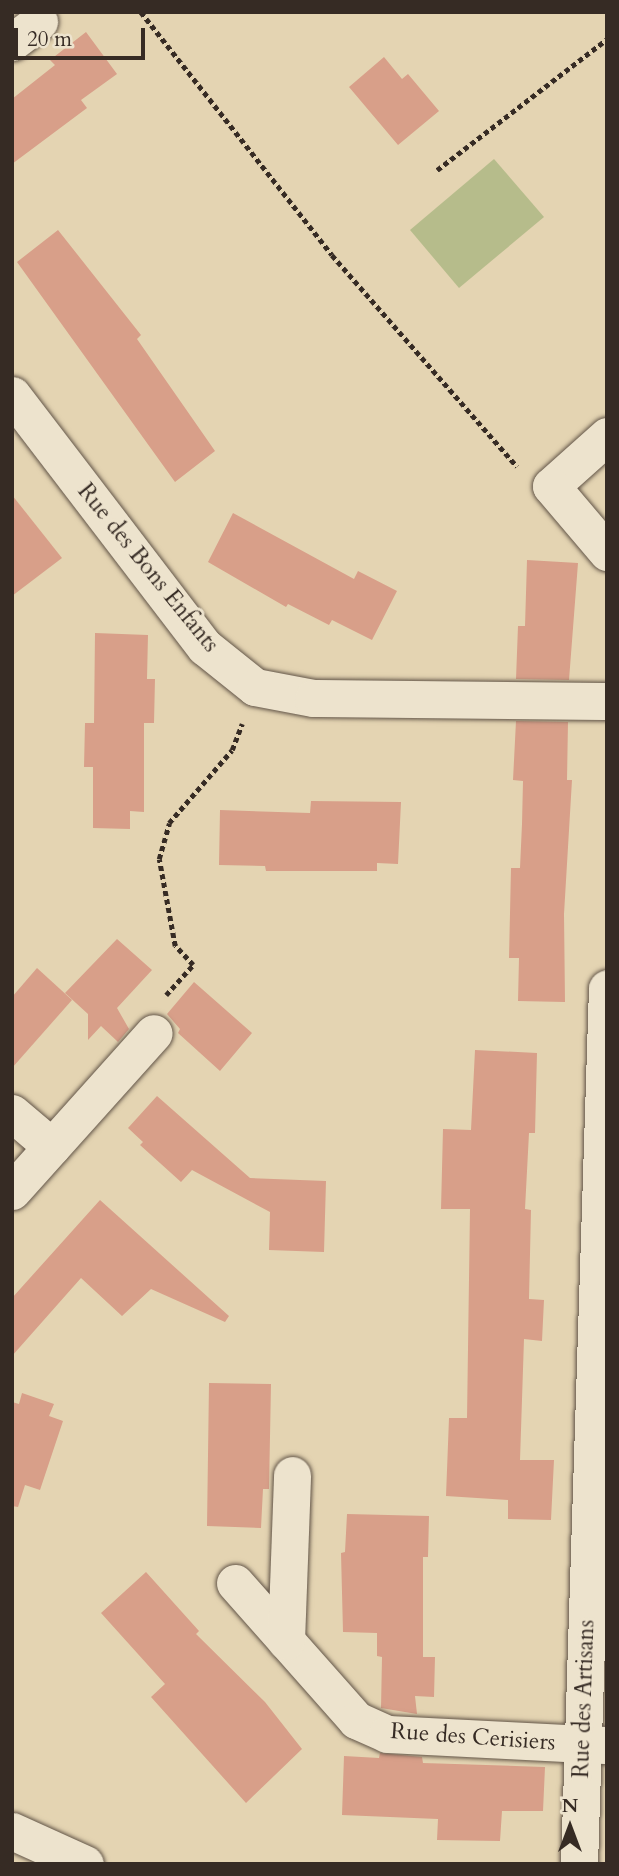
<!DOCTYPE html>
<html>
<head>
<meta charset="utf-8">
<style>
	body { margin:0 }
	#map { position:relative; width:619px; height:1876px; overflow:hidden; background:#e4d4b2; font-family:Cardo,serif }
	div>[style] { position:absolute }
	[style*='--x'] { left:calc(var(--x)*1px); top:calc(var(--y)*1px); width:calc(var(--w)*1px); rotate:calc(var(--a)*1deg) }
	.green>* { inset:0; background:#b6bc8b }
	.building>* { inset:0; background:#d89f89 }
	.path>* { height:4.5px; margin-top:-2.25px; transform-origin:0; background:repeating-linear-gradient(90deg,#362b24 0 5px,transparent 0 8.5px) }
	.roads { filter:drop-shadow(0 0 2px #625548) drop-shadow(0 0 2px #625548) }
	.minor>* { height:37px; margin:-18.5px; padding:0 18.5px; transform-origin:18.5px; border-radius:18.5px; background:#ede3cd }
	span { translate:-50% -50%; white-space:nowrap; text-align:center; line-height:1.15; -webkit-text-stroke:6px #ede3cd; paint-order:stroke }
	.street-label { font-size:23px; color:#362b24 }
	.frame { position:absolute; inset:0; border:14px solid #362b24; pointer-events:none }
	.north { position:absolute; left:535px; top:1792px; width:70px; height:70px; -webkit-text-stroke:5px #ede3cd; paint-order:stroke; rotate:0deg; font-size:19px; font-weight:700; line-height:28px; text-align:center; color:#362b24 }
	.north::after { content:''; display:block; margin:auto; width:24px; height:32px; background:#362b24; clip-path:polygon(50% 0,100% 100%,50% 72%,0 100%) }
	.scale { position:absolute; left:14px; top:28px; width:131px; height:32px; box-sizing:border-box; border:4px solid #362b24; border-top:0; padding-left:9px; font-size:21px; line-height:24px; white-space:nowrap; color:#362b24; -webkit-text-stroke:5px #ede3cd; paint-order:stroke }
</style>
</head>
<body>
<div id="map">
	<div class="green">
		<i style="clip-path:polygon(494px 159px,544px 217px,459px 288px,410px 230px)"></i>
	</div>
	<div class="building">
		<i style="clip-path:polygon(86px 32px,117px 74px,81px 100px,87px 108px,12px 164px,12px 99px,55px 65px,50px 60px)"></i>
		<i style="clip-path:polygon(384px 57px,402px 79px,408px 74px,439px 111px,398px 145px,349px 87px)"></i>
		<i style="clip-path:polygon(58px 230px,141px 335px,137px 339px,215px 451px,175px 482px,17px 262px)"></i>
		<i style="clip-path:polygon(12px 495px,62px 558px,12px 596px)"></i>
		<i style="clip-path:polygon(233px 513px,354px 579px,358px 571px,397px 591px,372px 640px,332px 620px,329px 625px,288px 604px,286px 607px,208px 562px)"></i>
		<i style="clip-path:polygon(527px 560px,578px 563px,569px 680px,516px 679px,518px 626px,525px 626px)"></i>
		<i style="clip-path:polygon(95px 633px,148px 635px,147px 679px,155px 679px,154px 723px,144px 723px,144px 812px,130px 811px,130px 829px,93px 828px,93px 767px,84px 767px,85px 723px,94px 723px)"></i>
		<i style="clip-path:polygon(516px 721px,568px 722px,567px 780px,572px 780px,564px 914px,565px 1002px,518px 1001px,519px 958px,509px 958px,511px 868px,520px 868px,522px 824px,523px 781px,513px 780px)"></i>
		<i style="clip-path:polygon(311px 801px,401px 802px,398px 864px,377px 863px,377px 871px,266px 871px,265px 866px,219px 865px,220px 810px,310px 813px)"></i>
		<i style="clip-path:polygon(117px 939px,152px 970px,117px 1008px,129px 1029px,118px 1042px,101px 1026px,88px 1040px,88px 1014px,65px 993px)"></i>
		<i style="clip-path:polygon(37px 968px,72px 1000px,12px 1068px,12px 997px)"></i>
		<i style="clip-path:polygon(194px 982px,252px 1033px,220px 1071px,178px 1033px,180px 1029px,167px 1014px)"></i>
		<i style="clip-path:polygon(475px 1050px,537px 1053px,535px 1133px,529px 1133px,525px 1209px,531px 1210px,529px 1299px,544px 1300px,542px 1341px,524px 1339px,520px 1460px,554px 1460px,551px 1520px,508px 1519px,508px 1500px,446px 1496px,449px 1418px,467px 1418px,470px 1209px,441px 1209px,443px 1129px,471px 1130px)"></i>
		<i style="clip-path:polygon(157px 1096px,250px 1178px,326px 1181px,324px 1252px,269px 1250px,270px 1212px,192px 1170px,181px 1182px,140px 1145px,143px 1142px,128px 1128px)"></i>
		<i style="clip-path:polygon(100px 1200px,229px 1316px,225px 1322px,151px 1289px,122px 1316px,81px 1278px,12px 1356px,12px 1298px)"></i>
		<i style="clip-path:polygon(209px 1383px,271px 1384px,269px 1489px,263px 1489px,261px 1528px,207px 1526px)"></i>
		<i style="clip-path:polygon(22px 1393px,54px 1404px,49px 1416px,63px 1421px,40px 1490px,25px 1485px,18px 1507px,12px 1506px,12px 1402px,19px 1404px)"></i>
		<i style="clip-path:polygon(347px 1514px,429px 1516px,428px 1557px,423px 1557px,423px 1657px,435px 1657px,434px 1697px,415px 1696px,417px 1714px,381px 1708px,382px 1657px,377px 1656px,377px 1633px,343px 1632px,341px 1553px,345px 1552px)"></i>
		<i style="clip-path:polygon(146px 1572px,199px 1631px,196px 1634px,265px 1702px,302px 1749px,246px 1803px,151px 1697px,165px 1684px,101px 1613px)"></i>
		<i style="clip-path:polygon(380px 1753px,422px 1757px,423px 1763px,545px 1767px,543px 1811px,502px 1811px,500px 1841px,437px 1840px,438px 1819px,342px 1815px,344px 1756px,379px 1758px)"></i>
	</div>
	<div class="path">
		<i style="--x:141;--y:12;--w:309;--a:51.8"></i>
		<i style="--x:332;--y:255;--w:281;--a:48.8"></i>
		<i style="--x:437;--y:170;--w:215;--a:-37.6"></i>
		<i style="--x:166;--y:995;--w:40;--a:-48"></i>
		<i style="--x:193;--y:965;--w:26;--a:-133"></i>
		<i style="--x:175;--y:946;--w:88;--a:-100.4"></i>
		<i style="--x:159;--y:859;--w:37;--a:-74"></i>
		<i style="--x:169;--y:823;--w:96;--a:-49.2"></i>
		<i style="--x:232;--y:750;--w:28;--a:-69"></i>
	</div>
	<div class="roads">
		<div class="minor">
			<i style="--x:12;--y:42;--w:34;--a:-37"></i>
			<i style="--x:12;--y:395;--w:317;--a:52.6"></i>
			<i style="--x:205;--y:647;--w:64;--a:38.7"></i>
			<i style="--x:255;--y:687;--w:59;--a:10.7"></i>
			<i style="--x:313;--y:698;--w:294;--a:0.6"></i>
			<i style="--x:607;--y:436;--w:75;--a:138.2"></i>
			<i style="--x:551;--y:486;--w:87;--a:49.7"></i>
			<i style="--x:12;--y:1113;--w:52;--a:40.4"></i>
			<i style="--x:12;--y:1191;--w:212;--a:-48.1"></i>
			<i style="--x:235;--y:1583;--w:183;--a:48.5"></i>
			<i style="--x:356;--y:1720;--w:34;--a:24"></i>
			<i style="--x:387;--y:1734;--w:219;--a:2.9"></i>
			<i style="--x:286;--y:1641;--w:166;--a:-87.9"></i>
			<i style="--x:12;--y:1831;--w:80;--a:24.3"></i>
			<i style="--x:579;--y:1864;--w:876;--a:-88.17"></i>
		</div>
	</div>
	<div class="street-label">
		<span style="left:148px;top:568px;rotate:51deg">Rue des Bons Enfants</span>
		<span style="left:584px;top:1699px;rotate:-88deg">Rue des Artisans</span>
		<span style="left:473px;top:1737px;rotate:4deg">Rue des Cerisiers</span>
	</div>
	<div class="frame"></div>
	<div class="north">N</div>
	<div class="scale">20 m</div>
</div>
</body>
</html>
